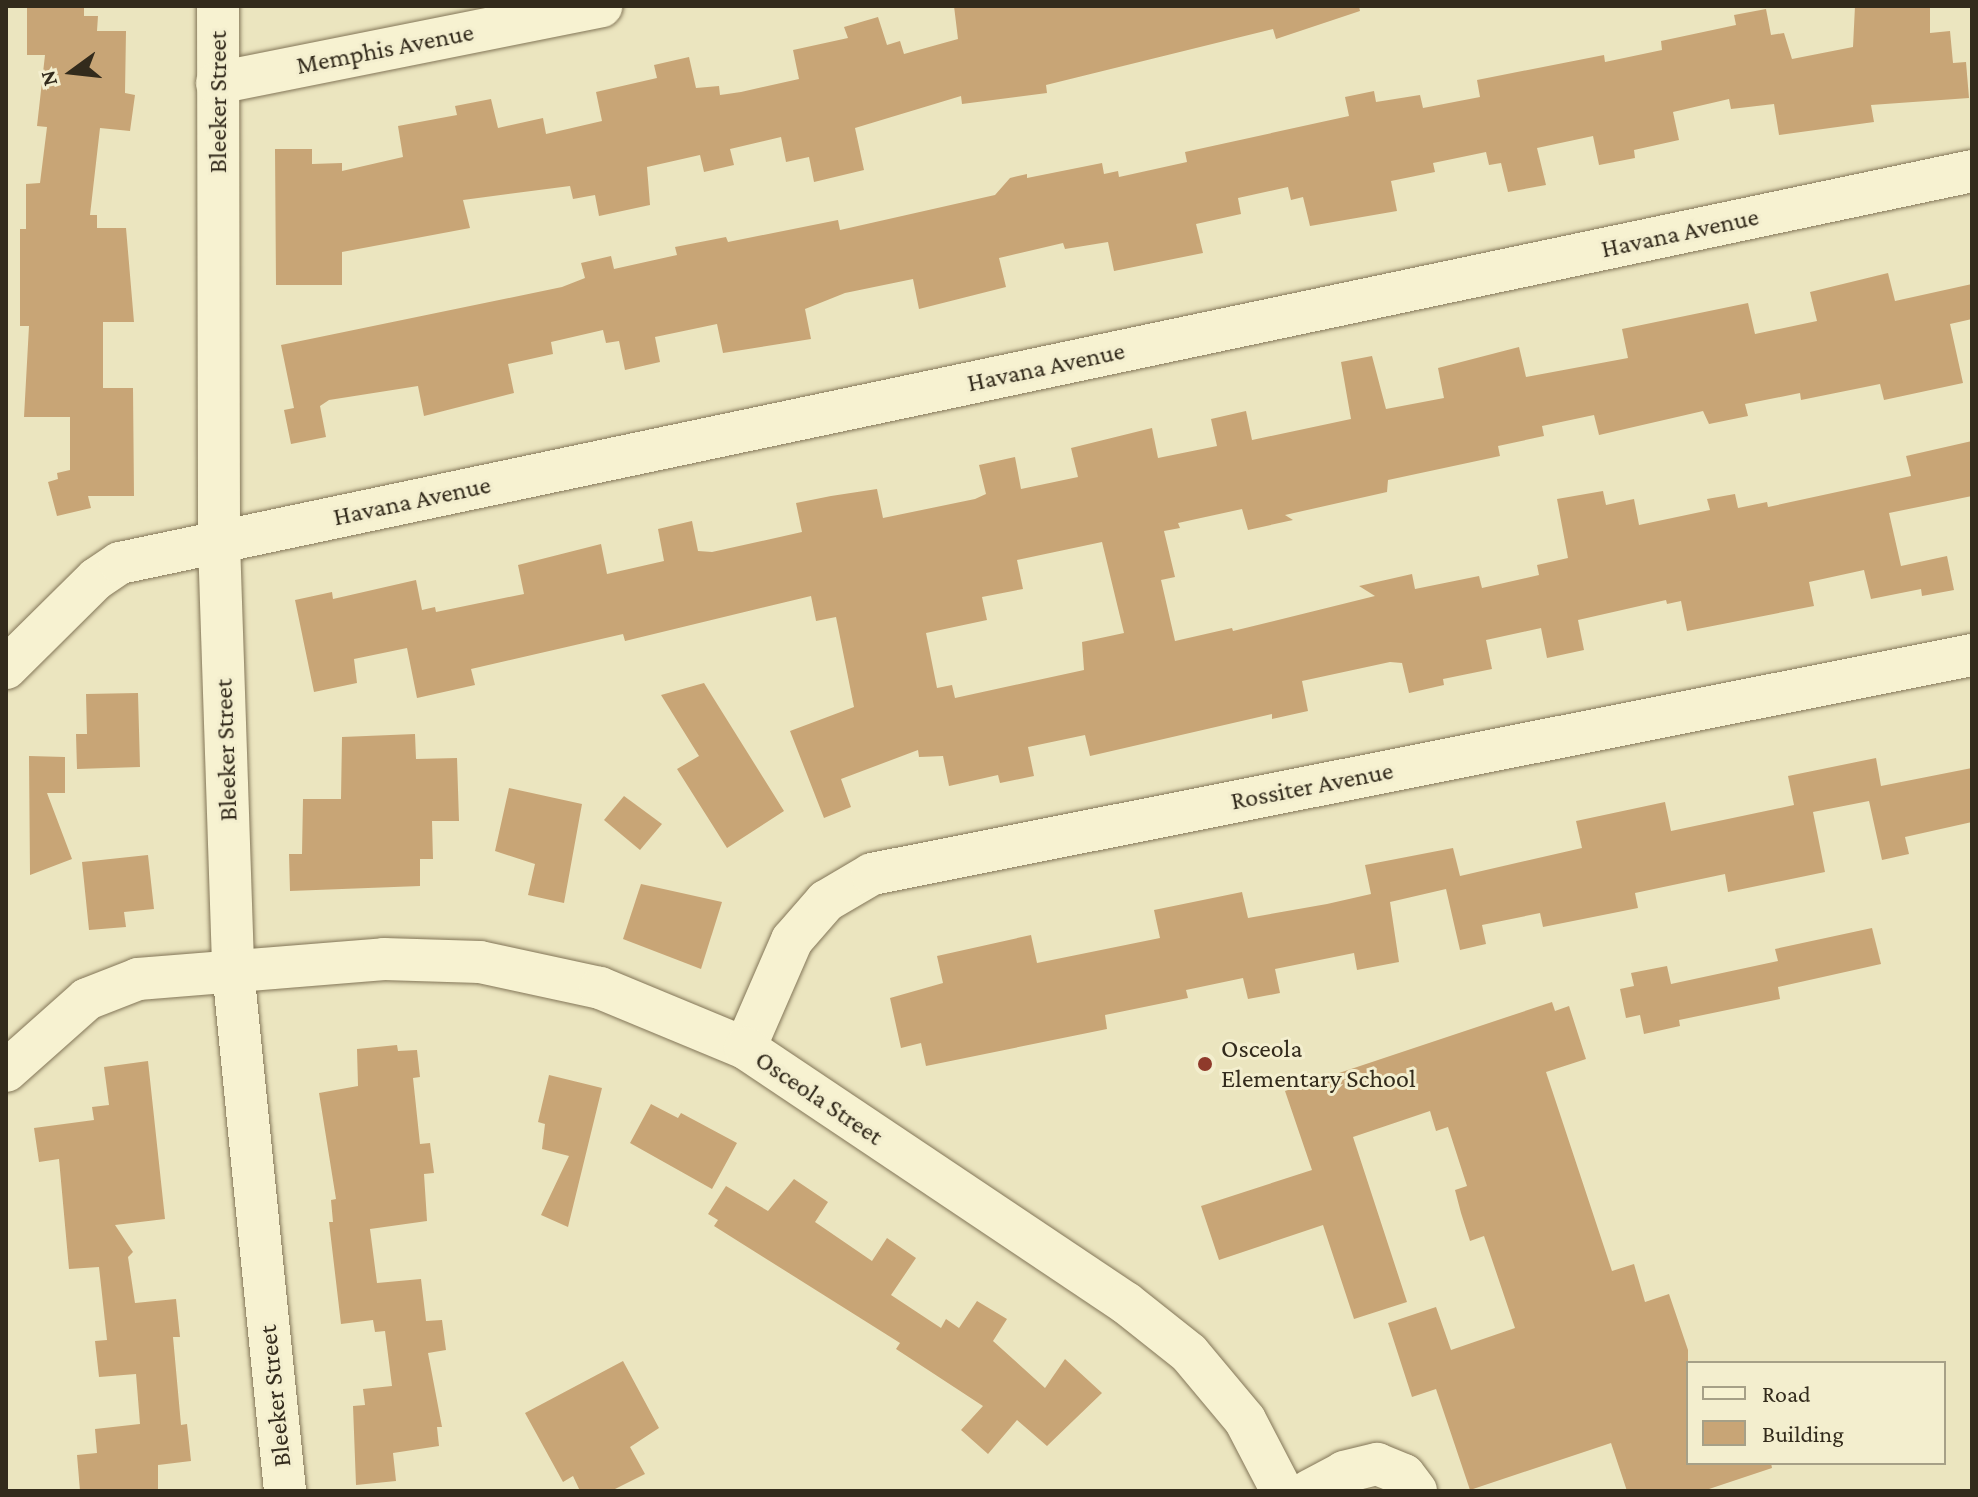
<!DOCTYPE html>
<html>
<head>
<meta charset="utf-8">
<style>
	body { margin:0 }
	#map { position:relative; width:1978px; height:1497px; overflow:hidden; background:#ebe5bf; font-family:"Crimson Pro",serif }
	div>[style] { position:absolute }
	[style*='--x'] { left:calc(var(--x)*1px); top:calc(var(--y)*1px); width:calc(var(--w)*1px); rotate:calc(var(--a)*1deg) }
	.building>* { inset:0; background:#c8a576 }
	.roads { filter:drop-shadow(0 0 2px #837658) drop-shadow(0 0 2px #837658) }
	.minor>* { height:42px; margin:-21px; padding:0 21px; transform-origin:21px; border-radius:21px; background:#f7f2d1 }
	.dots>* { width:22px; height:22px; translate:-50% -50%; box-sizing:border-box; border:4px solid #f3eece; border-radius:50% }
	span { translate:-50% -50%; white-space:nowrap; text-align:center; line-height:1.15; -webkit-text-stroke:6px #f3eece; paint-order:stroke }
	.street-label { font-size:26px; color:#332b1c }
	.poi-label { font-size:26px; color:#332b1c }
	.left { translate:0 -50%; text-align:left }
	.frame { position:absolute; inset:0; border:8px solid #332b1c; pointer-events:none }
	.legend { position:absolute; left:1686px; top:1361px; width:260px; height:104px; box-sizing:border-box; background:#f3eece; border:2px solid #a6a087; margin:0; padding:10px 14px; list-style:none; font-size:24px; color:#332b1c }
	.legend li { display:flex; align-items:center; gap:16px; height:40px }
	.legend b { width:40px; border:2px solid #a6a087 }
	.north { position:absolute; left:32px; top:32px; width:80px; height:80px; -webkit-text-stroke:6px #f3eece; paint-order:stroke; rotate:255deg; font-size:22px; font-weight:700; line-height:32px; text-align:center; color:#332b1c }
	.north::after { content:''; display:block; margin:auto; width:28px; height:36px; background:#332b1c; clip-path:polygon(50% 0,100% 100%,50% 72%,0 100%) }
</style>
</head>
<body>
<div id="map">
	<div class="building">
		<i style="clip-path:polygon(27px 6px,84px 6px,84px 16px,98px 16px,97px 31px,126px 31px,125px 93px,135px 95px,130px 131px,100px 128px,90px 215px,97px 215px,97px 228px,126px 228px,134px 322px,103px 322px,103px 388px,133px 388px,134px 496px,88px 496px,91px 508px,57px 516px,48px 482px,58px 479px,57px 473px,70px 470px,70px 417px,24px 417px,29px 326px,20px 326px,20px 229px,26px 229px,26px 184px,40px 183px,47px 127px,37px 126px,45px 55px,27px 55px)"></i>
		<i style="clip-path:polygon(954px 6px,1359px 6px,1360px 11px,1276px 39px,1273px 29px,1046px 85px,1047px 93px,962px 104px,961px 96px,855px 128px,864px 170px,814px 182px,809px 157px,786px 162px,781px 137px,730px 149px,734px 165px,704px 172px,700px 155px,647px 167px,650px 205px,599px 216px,595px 195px,573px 199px,570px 186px,463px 200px,470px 228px,342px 252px,342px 285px,276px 285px,275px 149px,312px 149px,312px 164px,342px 163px,342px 171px,403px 157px,398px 126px,457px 115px,455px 106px,491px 99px,498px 128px,543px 118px,546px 134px,602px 121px,596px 92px,657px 78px,654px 65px,689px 57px,696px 88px,719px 86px,720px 95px,741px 92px,799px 79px,793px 50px,848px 38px,844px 27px,878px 17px,887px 45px,900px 41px,904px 54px,958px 39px)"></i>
		<i style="clip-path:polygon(1855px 6px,1930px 6px,1930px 33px,1950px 31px,1953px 63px,1966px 62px,1969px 98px,1871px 105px,1874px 122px,1779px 135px,1774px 104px,1731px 109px,1729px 99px,1673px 112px,1679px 140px,1634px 150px,1635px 158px,1599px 165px,1593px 136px,1537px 148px,1546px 185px,1508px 192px,1501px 163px,1489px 165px,1486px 152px,1433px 163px,1435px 172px,1391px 181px,1397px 211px,1310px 226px,1303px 197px,1291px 200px,1288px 187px,1238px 198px,1241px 214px,1196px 224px,1203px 253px,1114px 271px,1108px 242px,1065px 249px,1063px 243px,999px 258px,1006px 287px,919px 309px,913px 279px,845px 293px,805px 309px,811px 339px,723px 353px,717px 324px,655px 337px,660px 362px,625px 370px,619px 341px,606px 343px,603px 330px,551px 342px,553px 354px,508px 364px,514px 393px,424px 416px,418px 386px,329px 400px,320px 406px,326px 437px,291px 444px,284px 410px,294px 408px,281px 345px,562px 287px,585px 278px,581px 263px,611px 256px,614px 269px,677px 255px,675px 247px,726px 237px,728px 242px,838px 220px,840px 230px,995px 195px,1010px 178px,1027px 174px,1027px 178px,1102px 163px,1104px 174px,1118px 171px,1119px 177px,1187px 162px,1185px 152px,1349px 116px,1345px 97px,1374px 91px,1376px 102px,1420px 95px,1423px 108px,1480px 97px,1477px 80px,1604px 55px,1605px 62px,1662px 50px,1661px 41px,1736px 25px,1734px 15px,1766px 9px,1771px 35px,1784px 33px,1792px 59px,1853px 47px)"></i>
		<i style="clip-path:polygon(evenodd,1888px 273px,1895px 301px,1972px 284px,1972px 319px,1950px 324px,1963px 383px,1884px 400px,1880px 384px,1801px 400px,1800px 393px,1745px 404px,1748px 416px,1709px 424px,1703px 411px,1599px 435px,1594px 415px,1542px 426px,1544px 436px,1498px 446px,1500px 456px,1388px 480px,1387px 492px,1285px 515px,1293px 520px,1248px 530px,1242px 509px,1178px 523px,1180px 528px,1164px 531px,1175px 577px,1161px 580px,1175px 641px,1232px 628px,1233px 631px,1375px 596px,1359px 586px,1412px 574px,1415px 589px,1479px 576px,1482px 588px,1539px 575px,1537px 565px,1568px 558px,1557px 499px,1603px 491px,1606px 505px,1634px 499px,1639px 525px,1710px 510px,1707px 499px,1735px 494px,1738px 508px,1767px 502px,1768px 507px,1911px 476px,1906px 456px,1972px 441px,1972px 496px,1889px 513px,1901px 566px,1947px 556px,1954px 590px,1922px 596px,1921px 589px,1871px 599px,1864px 570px,1809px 582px,1814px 606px,1687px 631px,1681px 601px,1667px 604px,1666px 600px,1578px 620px,1584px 650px,1547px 658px,1541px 628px,1486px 640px,1492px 669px,1443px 679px,1444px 685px,1409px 693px,1402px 663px,1390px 662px,1302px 681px,1308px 711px,1272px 719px,1272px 714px,1090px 756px,1085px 735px,1028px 747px,1034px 776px,1000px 783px,998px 775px,949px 786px,943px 756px,919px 757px,918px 750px,841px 779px,851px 807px,824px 818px,790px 731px,854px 707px,836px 617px,816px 621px,811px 596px,625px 641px,623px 634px,471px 669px,475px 685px,417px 698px,407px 648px,354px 659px,357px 683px,314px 692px,295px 600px,332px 592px,333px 599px,416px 580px,422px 610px,435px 607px,436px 612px,524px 594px,518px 565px,601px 544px,607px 574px,664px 561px,658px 529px,692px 521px,698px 551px,712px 552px,802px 532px,796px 503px,831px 496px,877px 489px,883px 518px,975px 499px,986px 494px,979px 465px,1015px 457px,1021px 489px,1078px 477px,1071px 448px,1152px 428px,1158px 458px,1217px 446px,1211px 419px,1246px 411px,1252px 440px,1351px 419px,1341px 362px,1372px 356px,1386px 409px,1444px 398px,1438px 368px,1519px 347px,1526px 377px,1628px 358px,1622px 329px,1748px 303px,1755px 334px,1817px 321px,1810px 292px,1888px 273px,1102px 542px,1124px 633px,1082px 642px,1084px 670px,955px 698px,952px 685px,937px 688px,926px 633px,987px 620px,982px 597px,1023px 589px,1017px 560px,1102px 542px)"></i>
		<i style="clip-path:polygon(704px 683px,784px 811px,727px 848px,677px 769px,699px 756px,661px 695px)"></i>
		<i style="clip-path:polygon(138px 693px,140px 767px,77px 769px,76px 734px,87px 734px,86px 694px)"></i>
		<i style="clip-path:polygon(415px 734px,416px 759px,457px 758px,459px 821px,432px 821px,433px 859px,420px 859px,420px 886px,290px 891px,289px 854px,302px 854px,303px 799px,341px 799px,342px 737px)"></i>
		<i style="clip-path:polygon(29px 756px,65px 757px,65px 793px,47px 793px,72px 859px,30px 875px)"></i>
		<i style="clip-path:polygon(1876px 758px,1881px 786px,1972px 768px,1972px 822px,1905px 837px,1909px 854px,1882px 860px,1869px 801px,1813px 812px,1825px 872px,1728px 892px,1725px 874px,1635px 893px,1638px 908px,1543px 927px,1540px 913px,1482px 925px,1486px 944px,1460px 950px,1446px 889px,1390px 902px,1399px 962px,1357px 970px,1354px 953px,1275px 969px,1280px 993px,1248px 999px,1243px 978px,1186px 990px,1188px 998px,1105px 1015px,1107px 1029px,926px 1066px,921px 1043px,901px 1048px,890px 998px,943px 983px,937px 956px,1031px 935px,1037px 963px,1160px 938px,1154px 910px,1242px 892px,1248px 918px,1327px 904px,1371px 894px,1365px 865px,1453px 848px,1460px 876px,1582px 848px,1576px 821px,1665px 802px,1671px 831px,1794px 805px,1788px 776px)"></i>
		<i style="clip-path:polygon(509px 788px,582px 804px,564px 903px,528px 895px,535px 864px,495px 851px)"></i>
		<i style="clip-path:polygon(624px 796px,662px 824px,640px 850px,604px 820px)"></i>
		<i style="clip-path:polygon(148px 855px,154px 909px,124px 912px,126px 927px,89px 930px,82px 862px)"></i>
		<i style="clip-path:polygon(641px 884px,722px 902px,701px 969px,623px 939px)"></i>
		<i style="clip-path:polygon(1872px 928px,1881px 964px,1778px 987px,1780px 999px,1679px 1020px,1680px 1026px,1644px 1034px,1640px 1015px,1626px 1018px,1620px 989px,1634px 986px,1631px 973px,1667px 966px,1671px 984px,1778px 961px,1775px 949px)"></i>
		<i style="clip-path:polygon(1552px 1002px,1555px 1011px,1569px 1006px,1586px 1059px,1546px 1072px,1612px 1271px,1634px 1264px,1645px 1302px,1669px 1294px,1688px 1350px,1688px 1463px,1771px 1463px,1772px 1468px,1703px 1491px,1627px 1491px,1611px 1443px,1470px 1490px,1436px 1389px,1412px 1397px,1388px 1323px,1436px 1307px,1451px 1350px,1515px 1328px,1484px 1236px,1470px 1241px,1461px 1213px,1455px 1190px,1467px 1186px,1448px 1127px,1436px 1131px,1430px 1111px,1353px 1137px,1407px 1302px,1354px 1319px,1323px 1225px,1219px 1260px,1201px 1206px,1312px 1170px,1285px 1091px)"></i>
		<i style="clip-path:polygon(397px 1045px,398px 1051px,417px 1050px,420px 1077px,413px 1078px,420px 1144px,430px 1143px,434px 1173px,424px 1174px,427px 1221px,370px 1229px,377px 1283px,421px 1279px,426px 1321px,442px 1320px,446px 1350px,428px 1353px,442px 1427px,437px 1427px,439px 1446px,393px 1453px,396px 1481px,356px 1485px,353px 1406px,365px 1405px,363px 1389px,392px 1386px,385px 1331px,375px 1332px,373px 1320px,341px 1324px,329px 1222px,333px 1222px,331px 1200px,336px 1199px,319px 1093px,358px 1086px,357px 1049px)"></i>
		<i style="clip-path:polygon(148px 1061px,165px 1219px,115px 1225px,133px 1252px,128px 1257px,135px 1303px,176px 1299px,180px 1337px,173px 1337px,181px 1425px,187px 1424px,191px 1461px,158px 1465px,158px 1491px,80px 1491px,77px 1455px,97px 1453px,95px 1429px,140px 1424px,136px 1374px,99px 1377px,95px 1341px,107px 1340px,99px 1267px,69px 1269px,59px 1159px,39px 1162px,34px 1128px,94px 1120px,92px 1107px,109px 1105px,104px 1067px)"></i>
		<i style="clip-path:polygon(549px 1075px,602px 1088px,568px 1227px,541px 1215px,569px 1156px,542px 1149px,545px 1124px,538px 1122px)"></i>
		<i style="clip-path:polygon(651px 1104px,678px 1118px,681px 1113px,737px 1143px,712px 1189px,630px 1143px)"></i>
		<i style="clip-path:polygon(794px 1179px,828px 1202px,815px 1222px,872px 1261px,887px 1238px,916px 1258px,891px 1295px,941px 1328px,946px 1319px,959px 1328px,977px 1301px,1007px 1319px,993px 1341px,1045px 1388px,1065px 1359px,1102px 1393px,1047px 1446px,1017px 1420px,988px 1454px,961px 1430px,983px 1406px,896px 1349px,900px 1343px,714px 1226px,718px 1220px,708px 1214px,726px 1186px,768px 1211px)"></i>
		<i style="clip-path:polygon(623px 1361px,659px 1428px,630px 1447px,645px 1474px,611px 1491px,580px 1491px,573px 1476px,563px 1482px,525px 1413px)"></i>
	</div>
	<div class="roads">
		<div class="minor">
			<i style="--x:218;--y:6;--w:536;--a:89.89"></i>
			<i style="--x:219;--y:542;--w:428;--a:88.1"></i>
			<i style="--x:233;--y:970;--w:524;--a:84.3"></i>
			<i style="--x:217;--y:83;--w:392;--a:-11.3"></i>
			<i style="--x:6;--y:668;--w:127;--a:-44.7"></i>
			<i style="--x:96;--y:579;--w:29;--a:-34"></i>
			<i style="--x:120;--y:563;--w:1893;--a:-11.95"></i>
			<i style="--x:745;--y:1048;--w:118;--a:-66.5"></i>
			<i style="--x:792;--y:940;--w:52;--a:-48.9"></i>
			<i style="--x:826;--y:901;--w:53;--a:-30.4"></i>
			<i style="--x:872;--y:874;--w:1122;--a:-11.26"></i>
			<i style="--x:6;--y:1071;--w:108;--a:-41.6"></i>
			<i style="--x:87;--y:999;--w:55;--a:-21.4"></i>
			<i style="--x:138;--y:979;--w:247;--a:-4.6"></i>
			<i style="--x:384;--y:959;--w:96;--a:1.8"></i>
			<i style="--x:480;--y:962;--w:123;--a:12.2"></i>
			<i style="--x:600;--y:988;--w:157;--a:22.5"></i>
			<i style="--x:745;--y:1048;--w:458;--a:33.8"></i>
			<i style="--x:1126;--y:1303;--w:80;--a:38.4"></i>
			<i style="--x:1189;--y:1353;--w:87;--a:50.1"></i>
			<i style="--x:1245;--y:1420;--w:80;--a:62.5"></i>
			<i style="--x:1309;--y:1491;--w:40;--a:-28"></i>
			<i style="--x:1344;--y:1472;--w:34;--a:-14"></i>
			<i style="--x:1377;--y:1464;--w:29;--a:22"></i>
			<i style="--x:1404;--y:1475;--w:20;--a:53"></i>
		</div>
	</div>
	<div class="dots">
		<i style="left:1205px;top:1064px;background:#8f3a2b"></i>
	</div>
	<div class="street-label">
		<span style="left:385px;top:49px;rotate:-11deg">Memphis Avenue</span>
		<span style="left:218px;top:102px;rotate:-90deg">Bleeker Street</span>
		<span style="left:1680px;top:233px;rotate:-12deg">Havana Avenue</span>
		<span style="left:1046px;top:367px;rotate:-12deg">Havana Avenue</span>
		<span style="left:412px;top:501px;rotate:-12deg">Havana Avenue</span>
		<span style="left:226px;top:750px;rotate:-92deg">Bleeker Street</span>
		<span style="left:1312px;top:786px;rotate:-11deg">Rossiter Avenue</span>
		<span style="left:819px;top:1098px;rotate:34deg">Osceola Street</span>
		<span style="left:275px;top:1396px;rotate:-96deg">Bleeker Street</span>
	</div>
	<div class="poi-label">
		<span class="left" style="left:1221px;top:1064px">Osceola<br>Elementary School</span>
	</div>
	<div class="frame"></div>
	<ul class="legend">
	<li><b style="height:10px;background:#f7f2d1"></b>Road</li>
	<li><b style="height:22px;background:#c8a576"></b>Building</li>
	</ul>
	<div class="north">N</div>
</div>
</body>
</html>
